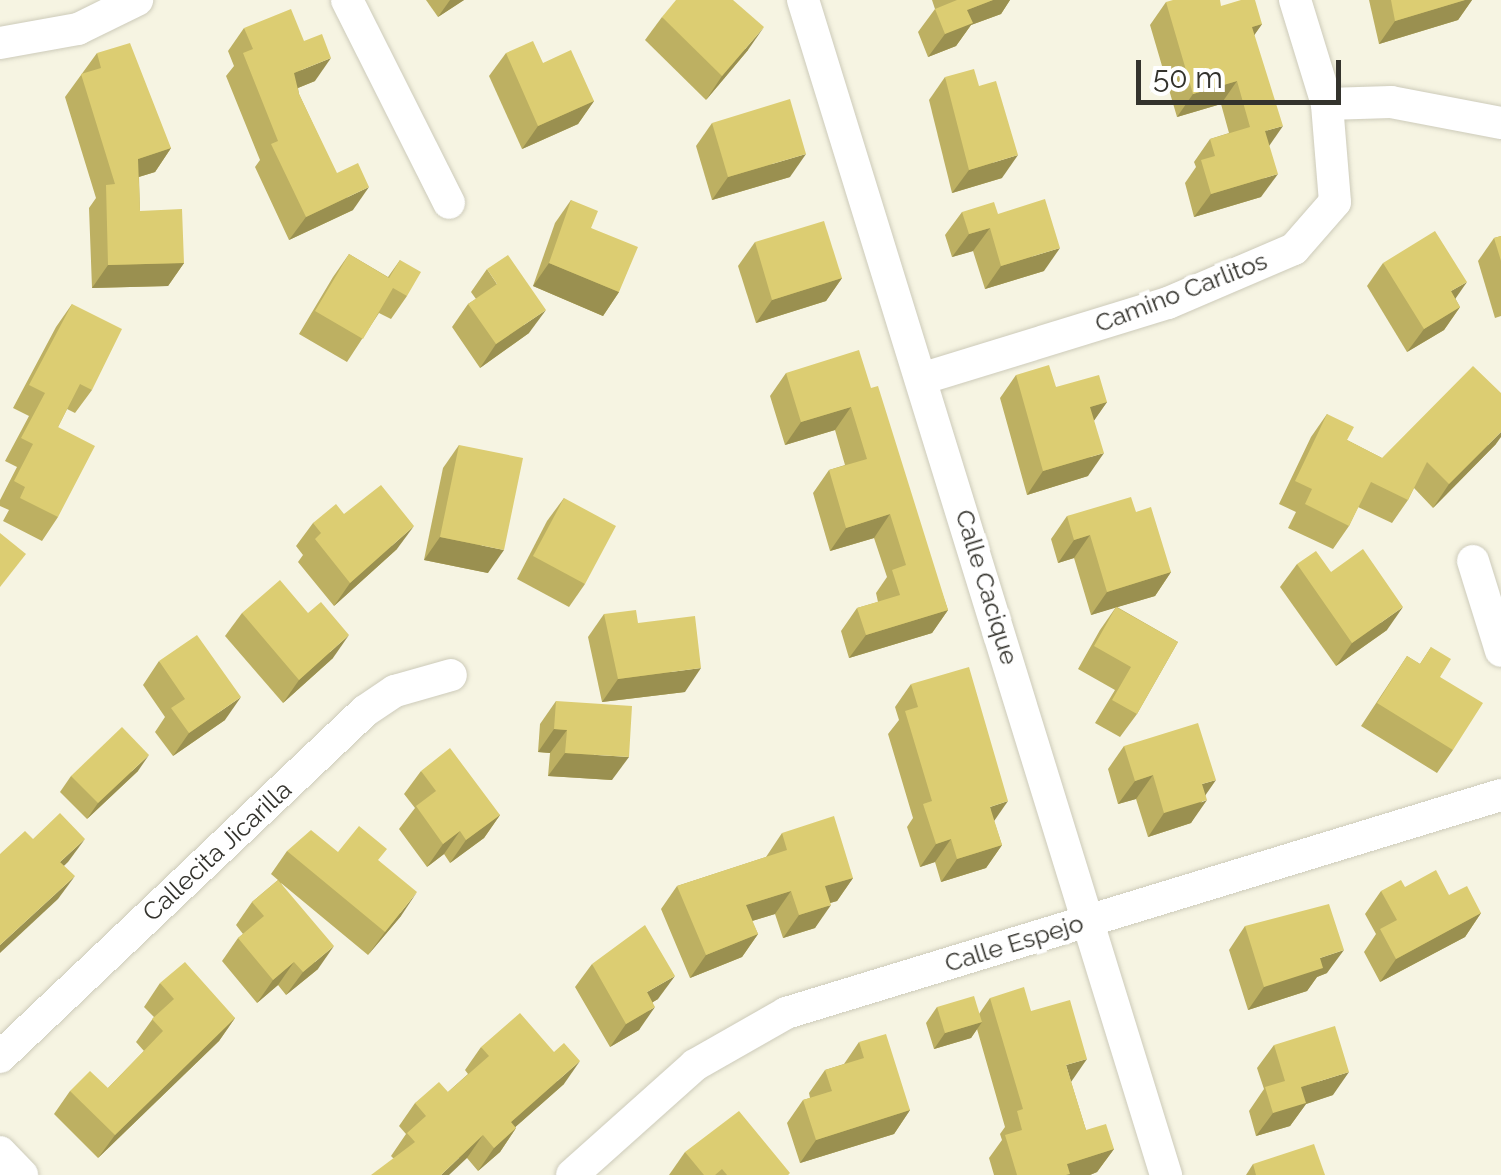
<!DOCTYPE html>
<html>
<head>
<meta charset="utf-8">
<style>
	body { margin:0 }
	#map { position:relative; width:1501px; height:1175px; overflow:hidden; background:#f6f4e2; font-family:Raleway,sans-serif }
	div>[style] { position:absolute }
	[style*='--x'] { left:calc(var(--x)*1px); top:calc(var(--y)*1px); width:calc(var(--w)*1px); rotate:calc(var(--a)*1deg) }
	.roads { filter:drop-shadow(0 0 2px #cdcbba) drop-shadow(0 0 2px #cdcbba) }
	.minor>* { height:32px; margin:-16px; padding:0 16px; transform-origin:16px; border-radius:16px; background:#fff }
	.wall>* { inset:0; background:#bdb062 }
	.shaded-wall>* { inset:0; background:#9a9050 }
	.building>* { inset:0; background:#dccd72 }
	span { translate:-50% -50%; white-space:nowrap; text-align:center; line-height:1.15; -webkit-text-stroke:9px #fff; paint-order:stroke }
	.street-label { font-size:25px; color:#34332d }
	.scale { position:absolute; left:1136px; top:60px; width:205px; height:45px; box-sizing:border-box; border:5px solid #34332d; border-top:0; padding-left:12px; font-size:30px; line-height:35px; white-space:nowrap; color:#34332d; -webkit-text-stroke:8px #fff; paint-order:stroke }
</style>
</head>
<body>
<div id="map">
	<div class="roads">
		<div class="minor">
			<i style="--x:347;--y:0;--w:227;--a:63.3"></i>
			<i style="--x:803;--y:0;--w:1230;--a:72.83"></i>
			<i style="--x:0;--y:43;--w:79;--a:-10.2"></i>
			<i style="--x:78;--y:29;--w:66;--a:-26.2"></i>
			<i style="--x:1327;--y:104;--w:64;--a:-1.8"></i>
			<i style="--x:1391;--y:102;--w:112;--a:10.8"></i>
			<i style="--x:924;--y:378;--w:255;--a:-17.1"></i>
			<i style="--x:1168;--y:303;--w:137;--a:-23.2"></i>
			<i style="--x:1294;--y:249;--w:62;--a:-48.9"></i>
			<i style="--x:1335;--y:202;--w:98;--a:-94.7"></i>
			<i style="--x:1327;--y:104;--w:109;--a:-107.1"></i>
			<i style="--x:1473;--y:561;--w:94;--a:72.7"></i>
			<i style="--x:0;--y:1057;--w:503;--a:-43.47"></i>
			<i style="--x:365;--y:711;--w:36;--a:-34"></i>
			<i style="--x:395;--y:691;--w:58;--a:-15.9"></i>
			<i style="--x:0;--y:1152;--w:32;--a:46"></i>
			<i style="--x:572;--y:1175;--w:165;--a:-41.8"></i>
			<i style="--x:695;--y:1065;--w:105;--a:-29.7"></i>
			<i style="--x:786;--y:1013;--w:747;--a:-16.96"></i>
		</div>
	</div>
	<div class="wall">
		<i style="clip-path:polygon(426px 0,464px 0,438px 17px)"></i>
		<i style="clip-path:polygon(932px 0,1010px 0,1001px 14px,971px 25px,956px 46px,928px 57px,918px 32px,935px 9px)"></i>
		<i style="clip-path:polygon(1369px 0,1472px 0,1458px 20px,1379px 44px)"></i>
		<i style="clip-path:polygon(1166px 2px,1221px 6px,1262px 24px,1254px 35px,1269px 146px,1261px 197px,1194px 217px,1185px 183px,1196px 167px,1194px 162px,1210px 139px,1229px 133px,1221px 104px,1177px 117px,1150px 25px)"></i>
		<i style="clip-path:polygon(662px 17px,748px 50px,706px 100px,645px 40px)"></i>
		<i style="clip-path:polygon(244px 28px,315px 81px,298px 88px,299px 94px,353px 210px,289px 240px,255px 167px,260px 160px,226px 76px,234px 66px,228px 51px)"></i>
		<i style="clip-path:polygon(97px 53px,171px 148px,155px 172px,139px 177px,140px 211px,184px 263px,168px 286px,92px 288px,89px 208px,96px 198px,65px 97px)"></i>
		<i style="clip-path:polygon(506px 53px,543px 63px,594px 101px,578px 124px,522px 149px,489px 76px)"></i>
		<i style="clip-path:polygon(945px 77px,1002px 178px,952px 193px,929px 100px)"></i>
		<i style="clip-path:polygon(712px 123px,790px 177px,712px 200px,696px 146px)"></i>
		<i style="clip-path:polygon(571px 200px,591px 228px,619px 292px,603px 316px,533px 286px,555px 223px)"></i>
		<i style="clip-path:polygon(962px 212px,998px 214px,1044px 271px,985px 289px,973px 251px,952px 257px,945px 235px)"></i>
		<i style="clip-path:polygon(1501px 236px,1501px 316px,1495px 318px,1478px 261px,1494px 238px)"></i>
		<i style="clip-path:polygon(755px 242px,842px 278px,826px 301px,756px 323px,738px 266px)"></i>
		<i style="clip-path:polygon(349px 254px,388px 277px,400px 260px,407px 296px,391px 319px,379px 313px,347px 362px,299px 334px,333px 277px)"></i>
		<i style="clip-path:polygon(1383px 263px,1455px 298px,1460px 307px,1444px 330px,1407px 352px,1367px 286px)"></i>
		<i style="clip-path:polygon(487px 269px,529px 333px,480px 368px,452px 327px,468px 304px,476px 299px,471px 292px)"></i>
		<i style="clip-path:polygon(72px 304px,92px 390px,75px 413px,67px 409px,58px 427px,58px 517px,42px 541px,3px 521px,9px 510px,0 506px,0 500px,17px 467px,5px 461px,29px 416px,13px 408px,56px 327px)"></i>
		<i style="clip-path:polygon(786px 373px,871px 388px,948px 610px,932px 633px,849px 658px,841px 631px,857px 608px,878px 602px,876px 593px,887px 577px,874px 538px,830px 551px,813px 493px,829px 470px,845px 465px,835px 430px,785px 445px,770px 396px)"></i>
		<i style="clip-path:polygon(1016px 375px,1107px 402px,1094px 420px,1088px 476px,1027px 495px,1000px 398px)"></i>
		<i style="clip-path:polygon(1327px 414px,1347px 440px,1382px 458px,1496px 444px,1433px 508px,1414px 488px,1408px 500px,1392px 523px,1358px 507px,1349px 526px,1333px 549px,1288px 528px,1296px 512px,1279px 504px,1311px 437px)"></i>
		<i style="clip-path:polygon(459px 445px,488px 573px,424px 560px,443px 468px)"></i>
		<i style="clip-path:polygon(564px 498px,585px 584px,569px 607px,517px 579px,547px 521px)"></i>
		<i style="clip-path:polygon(1136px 512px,1171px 572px,1155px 596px,1117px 607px,1178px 642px,1137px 714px,1120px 737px,1095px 723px,1115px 690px,1078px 669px,1100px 630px,1116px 607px,1091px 615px,1074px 558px,1058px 563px,1051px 539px,1067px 516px)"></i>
		<i style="clip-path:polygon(344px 514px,397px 549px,334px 606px,298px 562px,303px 555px,296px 546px,313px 523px)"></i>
		<i style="clip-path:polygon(1297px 564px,1331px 572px,1387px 630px,1336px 666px,1280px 587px)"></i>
		<i style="clip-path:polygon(242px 613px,308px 613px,333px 658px,283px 703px,225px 636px)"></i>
		<i style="clip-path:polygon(604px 614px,638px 623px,685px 692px,602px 702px,588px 637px)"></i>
		<i style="clip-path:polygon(1431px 647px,1440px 677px,1453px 750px,1437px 773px,1361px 726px,1407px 656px,1420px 664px)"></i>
		<i style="clip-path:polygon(159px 661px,225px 720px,173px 756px,155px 732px,165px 717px,143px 685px)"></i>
		<i style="clip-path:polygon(911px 684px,994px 821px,1002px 845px,986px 868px,941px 882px,935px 862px,920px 867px,907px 827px,913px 818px,888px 734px,899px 720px,895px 707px)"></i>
		<i style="clip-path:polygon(556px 701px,612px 780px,548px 776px,550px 753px,538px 752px,540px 724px)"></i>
		<i style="clip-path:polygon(1124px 746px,1206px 794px,1191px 823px,1148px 837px,1136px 799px,1118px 804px,1108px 769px)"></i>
		<i style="clip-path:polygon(138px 771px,87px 819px,60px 792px,71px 776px)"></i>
		<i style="clip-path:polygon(421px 771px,500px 815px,484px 838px,450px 863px,444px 854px,427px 867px,399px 829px,415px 808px,404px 794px)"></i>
		<i style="clip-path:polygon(782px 833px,853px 878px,837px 901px,830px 903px,815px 928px,783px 938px,775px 914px,752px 921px,758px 934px,742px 957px,690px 978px,661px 909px,677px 886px,766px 857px)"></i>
		<i style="clip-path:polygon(287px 851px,338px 852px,379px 861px,401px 916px,368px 955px,281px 883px,318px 969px,286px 995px,278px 985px,257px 1003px,222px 961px,238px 938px,243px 934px,236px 925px,252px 902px,278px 880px,271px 874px)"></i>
		<i style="clip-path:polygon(1405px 887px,1449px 895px,1481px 913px,1465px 937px,1380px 982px,1364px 952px,1376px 934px,1365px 914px,1381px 891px)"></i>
		<i style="clip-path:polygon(1245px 926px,1327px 973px,1317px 977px,1307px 991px,1248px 1010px,1229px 950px)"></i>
		<i style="clip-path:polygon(592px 964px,658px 999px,653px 1002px,639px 1030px,610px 1047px,575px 987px)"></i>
		<i style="clip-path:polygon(160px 983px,235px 1018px,219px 1041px,98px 1158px,54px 1114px,70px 1091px,108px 1088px,144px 1051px,136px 1042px,154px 1017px,144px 1007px)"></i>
		<i style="clip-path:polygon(990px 998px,1031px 1011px,1071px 1082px,1086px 1130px,1114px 1149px,1097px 1172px,1090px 1175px,994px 1175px,989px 1158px,1002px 1140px,1000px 1134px,1005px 1127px,977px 1029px,971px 1038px,934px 1049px,926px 1023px,937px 1007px,979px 1014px)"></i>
		<i style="clip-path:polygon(859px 1042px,910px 1110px,894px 1134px,800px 1163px,787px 1123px,803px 1100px,810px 1098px,809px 1093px,825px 1070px,844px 1064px)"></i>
		<i style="clip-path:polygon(1274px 1045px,1333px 1095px,1306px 1104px,1290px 1126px,1256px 1136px,1249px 1111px,1264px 1089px,1257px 1068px)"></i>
		<i style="clip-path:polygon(481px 1047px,564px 1084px,515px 1127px,516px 1128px,500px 1152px,478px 1171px,467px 1158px,393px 1158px,391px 1156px,406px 1134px,399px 1126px,415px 1103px,448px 1092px,468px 1074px,465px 1070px)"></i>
		<i style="clip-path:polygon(685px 1152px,789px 1175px,669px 1175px)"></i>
		<i style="clip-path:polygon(1253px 1164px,1325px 1175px,1246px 1175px)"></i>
	</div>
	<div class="shaded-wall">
		<i style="clip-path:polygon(450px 0,464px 0,438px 17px)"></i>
		<i style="clip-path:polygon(993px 0,1010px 0,1001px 14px,971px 25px,956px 46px,928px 57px,945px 34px,967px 10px)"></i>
		<i style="clip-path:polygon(1465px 0,1472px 0,1458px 20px,1379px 44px,1395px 21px)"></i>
		<i style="clip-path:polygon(1262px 24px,1246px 47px,1252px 27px)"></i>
		<i style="clip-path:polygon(764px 27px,748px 50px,706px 100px,722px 76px)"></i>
		<i style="clip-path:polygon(331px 58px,315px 81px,278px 96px,294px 73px)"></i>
		<i style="clip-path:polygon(1237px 81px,1221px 104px,1177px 117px,1193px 94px)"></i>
		<i style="clip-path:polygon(594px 101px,578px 124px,522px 149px,538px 126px)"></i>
		<i style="clip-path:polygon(1283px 126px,1267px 149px,1265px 131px)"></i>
		<i style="clip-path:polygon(171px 148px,155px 172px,122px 182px,138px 159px)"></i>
		<i style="clip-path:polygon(806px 154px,790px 177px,712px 200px,728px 177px)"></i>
		<i style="clip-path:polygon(1018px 155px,1002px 178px,952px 193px,969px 170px)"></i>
		<i style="clip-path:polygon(1278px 174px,1261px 197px,1194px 217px,1211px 194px)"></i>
		<i style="clip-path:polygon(369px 187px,353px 210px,289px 240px,306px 217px)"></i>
		<i style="clip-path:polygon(990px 228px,973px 251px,952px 257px,969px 234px)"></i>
		<i style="clip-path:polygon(1060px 248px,1044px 271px,985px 289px,1001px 266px)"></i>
		<i style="clip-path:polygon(184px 263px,168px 286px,92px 288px,108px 265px)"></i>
		<i style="clip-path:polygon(549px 263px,619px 292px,603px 316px,533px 286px)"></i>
		<i style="clip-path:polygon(842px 278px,826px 301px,756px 323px,772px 300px)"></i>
		<i style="clip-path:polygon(1467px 282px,1451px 305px,1451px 291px)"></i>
		<i style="clip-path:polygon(1460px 307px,1444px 330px,1407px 352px,1424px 329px)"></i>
		<i style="clip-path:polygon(546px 310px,529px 333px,480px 368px,496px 344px)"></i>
		<i style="clip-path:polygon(1107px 402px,1091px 425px,1090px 407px)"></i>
		<i style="clip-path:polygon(851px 407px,835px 430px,785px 445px,801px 422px)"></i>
		<i style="clip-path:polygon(1501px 432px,1501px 437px,1496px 444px,1433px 508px,1449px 484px)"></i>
		<i style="clip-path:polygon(1104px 453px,1088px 476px,1027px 495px,1043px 471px)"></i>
		<i style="clip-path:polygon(890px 514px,874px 538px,830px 551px,846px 528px)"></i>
		<i style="clip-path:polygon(414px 526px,397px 549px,334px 606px,350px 583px)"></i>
		<i style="clip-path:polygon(1090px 535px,1074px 558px,1058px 563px,1074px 540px)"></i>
		<i style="clip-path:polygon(440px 537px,504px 550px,488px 573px,424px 560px)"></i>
		<i style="clip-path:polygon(1171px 572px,1155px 596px,1091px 615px,1107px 592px)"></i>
		<i style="clip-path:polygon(1403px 607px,1387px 630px,1336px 666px,1352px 643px)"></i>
		<i style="clip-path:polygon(948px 610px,932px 633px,849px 658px,866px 635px)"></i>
		<i style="clip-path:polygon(349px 635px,333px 658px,283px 703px,299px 680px)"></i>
		<i style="clip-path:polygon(701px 668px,685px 692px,602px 702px,618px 679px)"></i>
		<i style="clip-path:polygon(241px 697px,225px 720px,173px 756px,189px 733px)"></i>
		<i style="clip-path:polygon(554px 729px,567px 730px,550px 753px,538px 752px)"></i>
		<i style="clip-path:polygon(565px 753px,629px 757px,612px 780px,548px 776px)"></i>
		<i style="clip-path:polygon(149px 755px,138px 771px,87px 819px,98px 803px)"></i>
		<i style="clip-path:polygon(1153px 775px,1136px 799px,1118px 804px,1135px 781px)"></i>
		<i style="clip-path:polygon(1216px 780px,1200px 803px,1207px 800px,1191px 823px,1148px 837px,1164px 813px,1202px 784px)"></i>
		<i style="clip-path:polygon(1008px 801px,992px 824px,990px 807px)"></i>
		<i style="clip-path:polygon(500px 815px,484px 838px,450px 863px,466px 840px)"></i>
		<i style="clip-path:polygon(460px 831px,444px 854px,427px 867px,443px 844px)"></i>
		<i style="clip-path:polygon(85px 839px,68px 862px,44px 885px,60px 862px)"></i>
		<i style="clip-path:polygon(951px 839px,935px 862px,920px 867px,936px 844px)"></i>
		<i style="clip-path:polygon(1002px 845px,986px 868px,941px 882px,957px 859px)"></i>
		<i style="clip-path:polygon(75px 876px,58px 899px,0 953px,0 945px)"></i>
		<i style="clip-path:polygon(853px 878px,837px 901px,809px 909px,825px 886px)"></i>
		<i style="clip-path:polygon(791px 891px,775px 914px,729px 928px,746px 905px)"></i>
		<i style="clip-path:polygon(417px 892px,401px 916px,368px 955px,385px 932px)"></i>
		<i style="clip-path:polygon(831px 905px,815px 928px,783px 938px,799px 915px)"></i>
		<i style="clip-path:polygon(1481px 913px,1465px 937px,1380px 982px,1396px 959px)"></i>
		<i style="clip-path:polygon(758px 934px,742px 957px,690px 978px,706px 955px)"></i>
		<i style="clip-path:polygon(334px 946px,318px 969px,286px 995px,303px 972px)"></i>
		<i style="clip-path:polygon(1344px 950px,1327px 973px,1317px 977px,1307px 991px,1248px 1010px,1264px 987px,1320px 958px)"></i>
		<i style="clip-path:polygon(294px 962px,278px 985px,257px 1003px,273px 980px)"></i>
		<i style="clip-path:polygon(675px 976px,658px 999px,631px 1015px,647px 992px)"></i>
		<i style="clip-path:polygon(655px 1007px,639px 1030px,610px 1047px,626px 1024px)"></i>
		<i style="clip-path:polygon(235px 1018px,219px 1041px,98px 1158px,115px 1135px)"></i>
		<i style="clip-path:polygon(982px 1022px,971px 1038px,934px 1049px,945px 1033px)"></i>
		<i style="clip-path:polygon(1087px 1059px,1071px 1082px,1066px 1065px)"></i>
		<i style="clip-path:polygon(580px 1061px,564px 1084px,494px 1146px,511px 1122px)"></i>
		<i style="clip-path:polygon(1349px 1072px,1333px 1095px,1306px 1104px,1290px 1126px,1256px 1136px,1273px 1113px,1301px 1087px)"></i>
		<i style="clip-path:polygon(910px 1110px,894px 1134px,800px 1163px,816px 1140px)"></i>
		<i style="clip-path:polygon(516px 1128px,500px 1152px,478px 1171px,494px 1148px)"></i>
		<i style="clip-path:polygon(483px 1135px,467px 1158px,449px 1175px,441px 1175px)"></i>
		<i style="clip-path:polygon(1114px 1149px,1097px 1172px,1090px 1175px,1060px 1175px,1067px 1164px)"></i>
	</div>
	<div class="building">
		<i style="clip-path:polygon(676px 0,733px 0,764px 27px,722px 76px,662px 17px)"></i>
		<i style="clip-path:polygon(957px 0,993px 0,967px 10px,973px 23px,945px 34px,935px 9px)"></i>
		<i style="clip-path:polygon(1173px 0,1220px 0,1221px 6px,1241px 0,1255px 0,1262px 24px,1252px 27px,1283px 126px,1265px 131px,1278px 174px,1211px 194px,1201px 160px,1215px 156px,1210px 139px,1250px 127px,1237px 81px,1193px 94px,1166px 2px)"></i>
		<i style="clip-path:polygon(1391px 0,1465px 0,1395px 21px)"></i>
		<i style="clip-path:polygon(291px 9px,304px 41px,322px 34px,331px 58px,294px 73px,299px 94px,337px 173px,358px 163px,369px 187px,306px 217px,271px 144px,278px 141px,243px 53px,253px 49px,244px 28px)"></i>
		<i style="clip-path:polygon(533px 41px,543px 63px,571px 50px,594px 101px,538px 126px,506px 53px)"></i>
		<i style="clip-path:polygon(130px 43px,171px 148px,138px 159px,140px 211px,182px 209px,184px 263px,108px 265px,106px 185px,115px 184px,81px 74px,101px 68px,97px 53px)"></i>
		<i style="clip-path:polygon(974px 69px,979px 86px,996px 81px,1018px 155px,969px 170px,945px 77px)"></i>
		<i style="clip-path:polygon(790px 99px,806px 154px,728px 177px,712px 123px)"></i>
		<i style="clip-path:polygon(1045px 199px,1060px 248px,1001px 266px,990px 228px,969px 234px,962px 212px,994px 202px,998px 214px)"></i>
		<i style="clip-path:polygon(571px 200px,598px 211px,591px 228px,638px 247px,619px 292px,549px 263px)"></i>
		<i style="clip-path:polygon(824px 221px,842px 278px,772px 300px,755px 242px)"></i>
		<i style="clip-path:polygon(1435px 231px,1467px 282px,1451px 291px,1460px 307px,1424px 329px,1383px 263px)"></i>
		<i style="clip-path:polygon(1501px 236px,1501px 261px,1494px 238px)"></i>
		<i style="clip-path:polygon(349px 254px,389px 278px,400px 260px,421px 272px,407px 296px,393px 288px,363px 339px,315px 311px)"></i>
		<i style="clip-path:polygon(508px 255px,546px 310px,496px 344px,468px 304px,497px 284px,487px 269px)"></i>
		<i style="clip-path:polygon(72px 304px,122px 329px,92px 390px,80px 384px,58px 427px,95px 446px,58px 517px,20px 498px,25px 487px,14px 481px,33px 444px,21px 438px,45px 393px,29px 385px)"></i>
		<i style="clip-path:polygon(859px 350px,871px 388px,878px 386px,948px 610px,866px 635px,857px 608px,900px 595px,892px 570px,906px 565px,890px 514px,846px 528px,829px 470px,867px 459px,851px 407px,801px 422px,786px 373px)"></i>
		<i style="clip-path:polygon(1049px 365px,1056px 387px,1099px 375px,1107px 402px,1090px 407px,1104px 453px,1043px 471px,1016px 375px)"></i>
		<i style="clip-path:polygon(1473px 366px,1501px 393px,1501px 432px,1449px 484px,1427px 462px,1408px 500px,1371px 482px,1349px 526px,1305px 504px,1312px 489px,1295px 481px,1327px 414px,1354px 427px,1347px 440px,1382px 458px)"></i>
		<i style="clip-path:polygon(459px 445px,523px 458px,504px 550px,440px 537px)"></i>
		<i style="clip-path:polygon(381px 485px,414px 526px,350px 583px,315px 539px,321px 533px,313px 523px,336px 504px,344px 514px)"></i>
		<i style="clip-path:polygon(1131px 497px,1136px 512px,1151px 507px,1171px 572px,1107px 592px,1090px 535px,1074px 540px,1067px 516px)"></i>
		<i style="clip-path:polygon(564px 498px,616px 526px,585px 584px,533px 556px)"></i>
		<i style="clip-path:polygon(0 533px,26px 554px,0 587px)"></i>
		<i style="clip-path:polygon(1363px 549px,1403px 607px,1352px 643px,1297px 564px,1316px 551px,1331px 572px)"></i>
		<i style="clip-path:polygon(280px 580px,308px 613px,321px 602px,349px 635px,299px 680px,242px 613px)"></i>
		<i style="clip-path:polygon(1116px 607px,1178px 642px,1137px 714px,1112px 700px,1131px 667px,1094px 646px)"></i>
		<i style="clip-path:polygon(636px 610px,638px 623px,695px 616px,701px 668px,618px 679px,604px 614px)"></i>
		<i style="clip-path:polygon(197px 635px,241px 697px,189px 733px,171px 708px,185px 699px,159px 661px)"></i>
		<i style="clip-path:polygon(1431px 647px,1451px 659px,1440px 677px,1483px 703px,1453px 750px,1377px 703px,1407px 656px,1420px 664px)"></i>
		<i style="clip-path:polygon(969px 667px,1008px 801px,990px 807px,1002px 845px,957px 859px,951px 839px,936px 844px,923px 804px,932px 801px,905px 711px,918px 707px,911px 684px)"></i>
		<i style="clip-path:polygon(556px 701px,632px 706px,629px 757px,565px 753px,567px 730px,554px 729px)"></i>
		<i style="clip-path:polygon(1198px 723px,1216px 780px,1202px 784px,1207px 800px,1164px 813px,1153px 775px,1135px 781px,1124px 746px)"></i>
		<i style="clip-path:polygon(122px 727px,149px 755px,98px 803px,71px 776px)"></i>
		<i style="clip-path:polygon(450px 748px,500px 815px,466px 840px,460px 831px,443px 844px,416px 806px,436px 791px,421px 771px)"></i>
		<i style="clip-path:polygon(60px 813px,85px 839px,60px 862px,75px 876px,0 945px,0 854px,25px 831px,33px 839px)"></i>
		<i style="clip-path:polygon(834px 816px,853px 878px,825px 886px,831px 905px,799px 915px,791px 891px,746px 905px,758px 934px,706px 955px,677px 886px,787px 850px,782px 833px)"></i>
		<i style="clip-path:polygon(359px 826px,387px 849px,378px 860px,417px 892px,385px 932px,287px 851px,311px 830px,338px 852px)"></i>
		<i style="clip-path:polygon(1436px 870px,1449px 895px,1467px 886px,1481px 913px,1396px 959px,1380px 929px,1397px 920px,1381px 891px,1401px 880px,1405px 887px)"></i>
		<i style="clip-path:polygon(278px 880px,334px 946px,303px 972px,294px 962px,273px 980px,238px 938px,264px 916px,252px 902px)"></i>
		<i style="clip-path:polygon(1329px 904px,1344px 950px,1320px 958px,1323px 968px,1264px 987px,1245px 926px)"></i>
		<i style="clip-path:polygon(645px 925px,675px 976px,647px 992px,655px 1007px,626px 1024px,592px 964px)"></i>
		<i style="clip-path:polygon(185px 962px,235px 1018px,115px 1135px,70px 1091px,90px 1071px,108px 1088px,163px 1031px,152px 1019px,174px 999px,160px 983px)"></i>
		<i style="clip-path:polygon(1024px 987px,1031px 1011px,1070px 1000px,1087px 1059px,1066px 1065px,1086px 1130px,1106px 1124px,1114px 1149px,1067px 1164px,1070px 1174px,1066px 1175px,1017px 1175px,1005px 1135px,1022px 1130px,1017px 1111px,1023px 1109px,990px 998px)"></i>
		<i style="clip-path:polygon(974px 996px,982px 1022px,945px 1033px,937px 1007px)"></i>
		<i style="clip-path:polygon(520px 1013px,554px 1052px,564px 1043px,580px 1061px,511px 1122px,516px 1128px,494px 1148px,483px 1135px,441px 1175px,371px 1175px,415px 1142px,407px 1133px,426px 1116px,415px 1103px,439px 1082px,448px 1092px,489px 1056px,481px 1047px)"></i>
		<i style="clip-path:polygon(1335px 1026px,1349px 1072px,1301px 1087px,1306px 1103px,1273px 1113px,1265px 1087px,1285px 1081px,1274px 1045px)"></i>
		<i style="clip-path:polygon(886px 1034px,910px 1110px,816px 1140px,803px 1100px,832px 1091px,825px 1070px,864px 1058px,859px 1042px)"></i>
		<i style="clip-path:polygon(739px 1111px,790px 1173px,788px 1175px,727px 1175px,722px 1169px,715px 1175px,704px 1175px,685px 1152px)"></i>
		<i style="clip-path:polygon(1314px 1144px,1325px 1175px,1256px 1175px,1253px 1164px)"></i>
	</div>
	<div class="street-label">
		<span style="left:1181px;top:292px;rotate:-21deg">Camino Carlitos</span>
		<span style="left:987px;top:587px;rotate:73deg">Calle Cacique</span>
		<span style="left:217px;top:851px;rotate:-43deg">Callecita Jicarilla</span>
		<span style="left:1014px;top:943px;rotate:-17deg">Calle Espejo</span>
	</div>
	<div class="scale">50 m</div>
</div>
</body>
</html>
